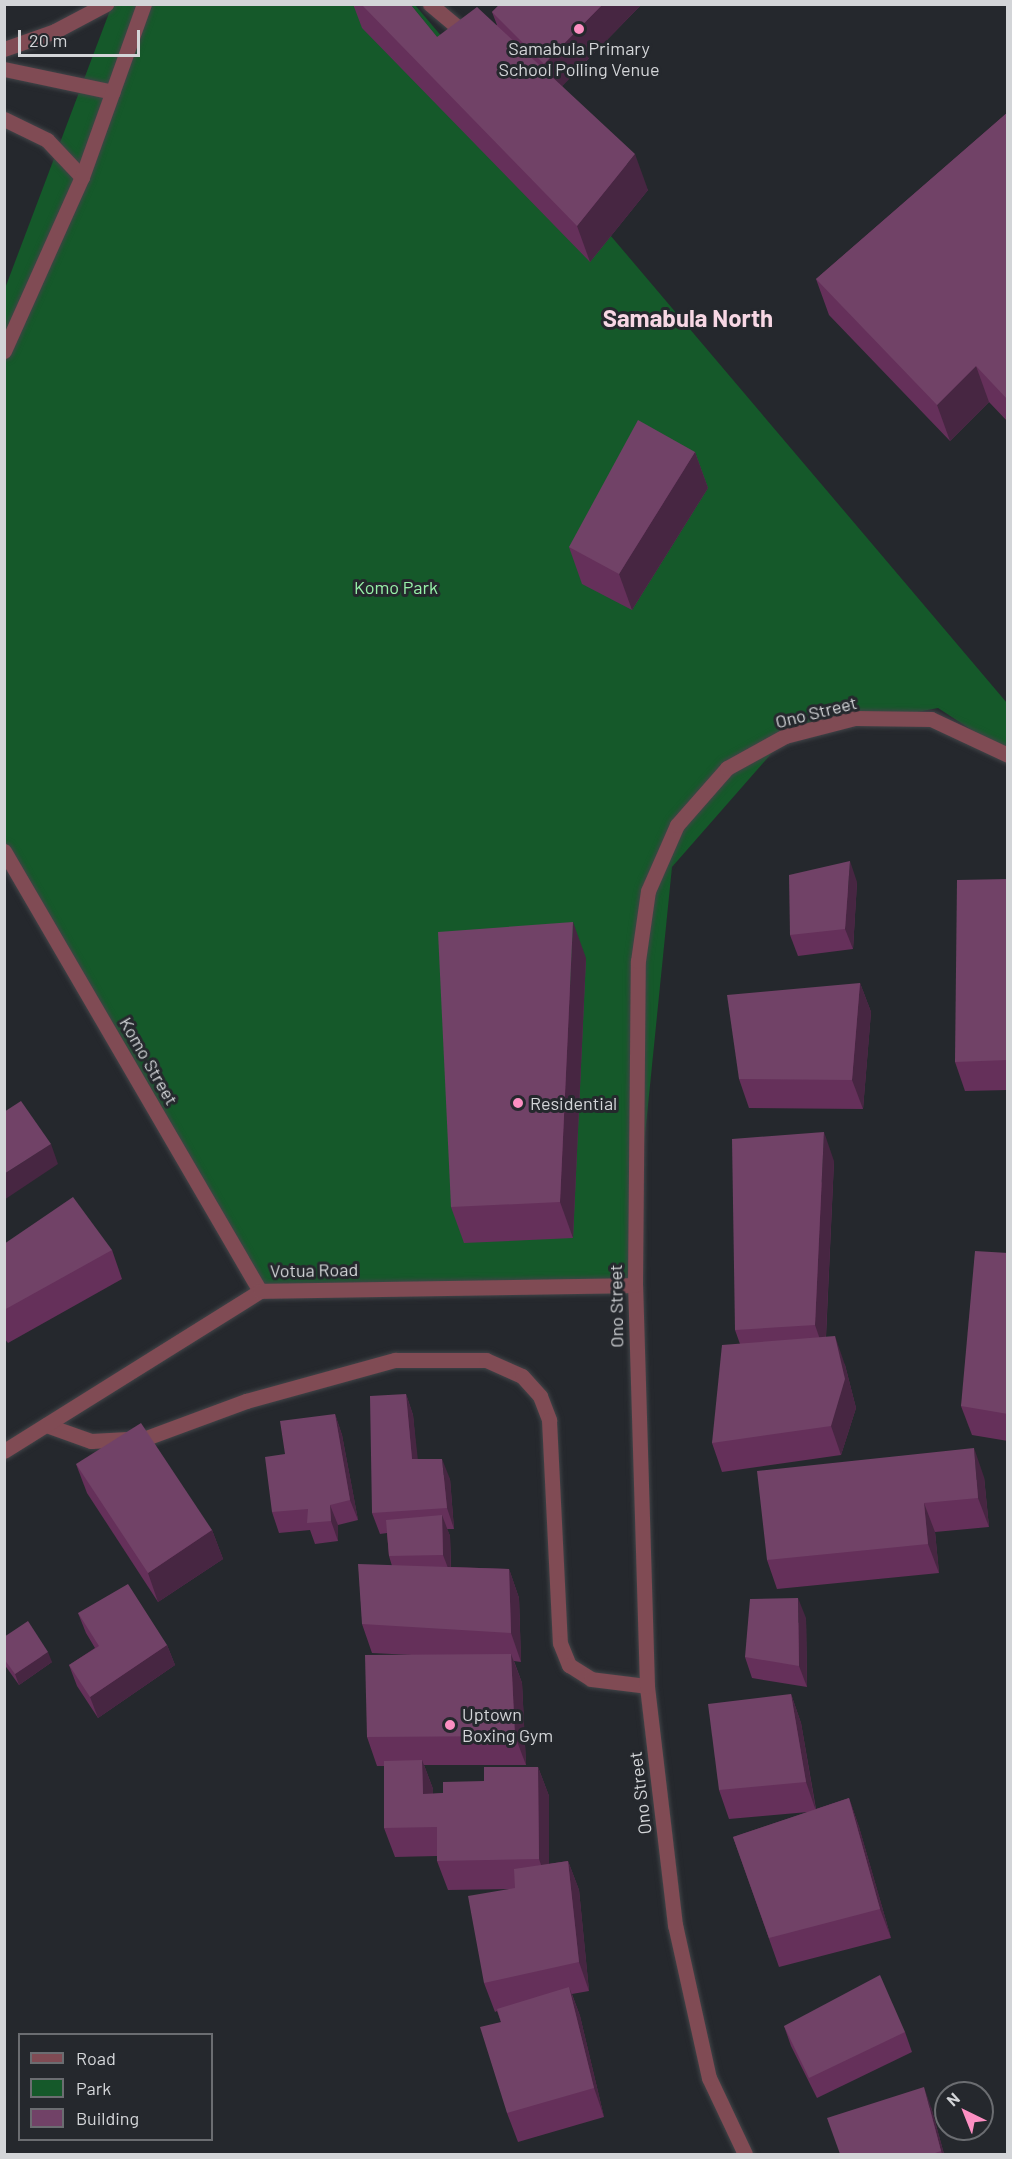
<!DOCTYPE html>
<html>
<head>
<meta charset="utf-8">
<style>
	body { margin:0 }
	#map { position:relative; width:1012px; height:2159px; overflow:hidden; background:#25282d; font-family:Barlow,sans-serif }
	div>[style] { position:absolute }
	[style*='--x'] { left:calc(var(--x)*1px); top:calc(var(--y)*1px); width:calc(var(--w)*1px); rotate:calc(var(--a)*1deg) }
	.green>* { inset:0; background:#15592a }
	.roads { filter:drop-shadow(0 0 2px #414448) drop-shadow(0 0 2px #414448) }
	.service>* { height:15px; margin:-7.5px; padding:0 7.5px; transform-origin:7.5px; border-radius:7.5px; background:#804b54 }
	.minor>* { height:15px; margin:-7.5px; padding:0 7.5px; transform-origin:7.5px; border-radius:7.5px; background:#804b54 }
	.wall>* { inset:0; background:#65305a }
	.shaded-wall>* { inset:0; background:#472642 }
	.building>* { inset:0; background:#714267 }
	.dots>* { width:16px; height:16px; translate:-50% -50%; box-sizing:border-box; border:3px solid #25282d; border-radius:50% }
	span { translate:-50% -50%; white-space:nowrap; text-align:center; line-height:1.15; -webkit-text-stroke:6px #25282d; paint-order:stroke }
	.poi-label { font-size:18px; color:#d3d5d8 }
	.left { translate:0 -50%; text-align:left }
	.park-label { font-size:18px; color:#98f2aa }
	.street-label { font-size:18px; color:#d3d5d8 }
	.district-label { font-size:24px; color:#f7d7e4; font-weight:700 }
	.frame { position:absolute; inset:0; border:6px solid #d3d5d8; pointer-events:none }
	.legend { position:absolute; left:18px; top:2033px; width:195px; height:108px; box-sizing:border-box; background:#25282d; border:2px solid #6b6d71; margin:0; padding:8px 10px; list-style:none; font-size:18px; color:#d3d5d8 }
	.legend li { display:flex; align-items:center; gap:12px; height:30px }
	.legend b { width:30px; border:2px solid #6b6d71 }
	.north { position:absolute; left:934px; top:2081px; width:60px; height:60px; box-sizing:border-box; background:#25282d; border:2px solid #6b6d71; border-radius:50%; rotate:317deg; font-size:16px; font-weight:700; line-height:24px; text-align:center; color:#d3d5d8 }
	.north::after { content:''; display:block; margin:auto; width:21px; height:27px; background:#fc8fc2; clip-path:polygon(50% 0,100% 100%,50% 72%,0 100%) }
	.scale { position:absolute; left:18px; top:30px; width:122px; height:27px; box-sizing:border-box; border:3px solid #d3d5d8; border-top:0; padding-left:8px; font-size:18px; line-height:21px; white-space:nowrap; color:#d3d5d8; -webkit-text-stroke:4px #25282d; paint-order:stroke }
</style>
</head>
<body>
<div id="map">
	<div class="green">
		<i style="clip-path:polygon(112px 5px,415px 5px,1007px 703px,1007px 753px,938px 708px,785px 738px,672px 867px,629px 1294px,265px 1286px,5px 852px,4px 291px)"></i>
	</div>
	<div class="roads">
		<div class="service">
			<i style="--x:46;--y:1425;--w:48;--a:19.6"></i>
			<i style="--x:91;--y:1441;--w:55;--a:-3.1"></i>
			<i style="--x:146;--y:1438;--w:107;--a:-20.3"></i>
			<i style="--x:246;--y:1401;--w:155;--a:-15.4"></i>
			<i style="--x:395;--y:1360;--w:91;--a:0"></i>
			<i style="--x:486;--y:1360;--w:39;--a:24"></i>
			<i style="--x:522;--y:1376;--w:27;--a:48"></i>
			<i style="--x:540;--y:1396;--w:26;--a:69"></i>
			<i style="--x:549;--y:1420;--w:223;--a:87.2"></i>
			<i style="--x:560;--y:1643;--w:24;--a:68"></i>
			<i style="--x:569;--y:1665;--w:26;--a:32"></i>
			<i style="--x:591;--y:1679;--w:56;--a:7.1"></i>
		</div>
		<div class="minor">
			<i style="--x:430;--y:4;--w:48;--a:40"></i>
			<i style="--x:4;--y:49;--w:54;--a:-19.4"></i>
			<i style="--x:55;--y:31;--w:58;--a:-27.9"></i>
			<i style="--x:4;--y:69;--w:111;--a:11.9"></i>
			<i style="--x:4;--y:119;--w:48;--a:26"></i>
			<i style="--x:47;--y:140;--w:51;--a:46.6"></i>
			<i style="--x:4;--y:351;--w:191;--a:-65.9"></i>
			<i style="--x:82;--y:177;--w:184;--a:-70.3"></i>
			<i style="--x:4;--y:851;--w:509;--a:59.81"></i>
			<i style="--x:4;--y:1451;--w:302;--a:-32"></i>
			<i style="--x:260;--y:1291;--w:375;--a:-0.9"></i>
			<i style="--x:745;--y:2154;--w:84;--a:-115.3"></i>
			<i style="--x:709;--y:2078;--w:157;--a:-102.5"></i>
			<i style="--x:675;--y:1925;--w:241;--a:-96.7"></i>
			<i style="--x:647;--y:1686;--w:401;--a:-91.7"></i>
			<i style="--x:635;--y:1285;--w:324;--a:-89.5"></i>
			<i style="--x:638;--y:961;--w:71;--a:-81.9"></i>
			<i style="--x:648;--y:891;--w:72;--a:-66.3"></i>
			<i style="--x:677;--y:825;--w:76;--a:-48.7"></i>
			<i style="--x:727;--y:768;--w:66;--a:-28.9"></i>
			<i style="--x:785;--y:736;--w:72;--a:-14.4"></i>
			<i style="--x:855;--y:718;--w:76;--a:0.8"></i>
			<i style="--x:931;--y:719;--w:85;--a:25.1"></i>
		</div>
	</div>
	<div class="wall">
		<i style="clip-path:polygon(353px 4px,410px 4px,437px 37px,497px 25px,492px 12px,500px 4px,642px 4px,562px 86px,648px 190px,590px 262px,362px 28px)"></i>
		<i style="clip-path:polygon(1008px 112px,1008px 422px,989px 402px,950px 441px,829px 315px,816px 279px)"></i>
		<i style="clip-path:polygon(695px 452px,708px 488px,632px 610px,582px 584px,569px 547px)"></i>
		<i style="clip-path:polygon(1008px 879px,1008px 1090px,965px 1091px,955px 1062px)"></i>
		<i style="clip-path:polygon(857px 882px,853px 949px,798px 956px,790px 935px)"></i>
		<i style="clip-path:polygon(586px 958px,573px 1238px,464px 1243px,451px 1207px)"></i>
		<i style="clip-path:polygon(860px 983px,871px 1012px,863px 1109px,749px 1108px,739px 1079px)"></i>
		<i style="clip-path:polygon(834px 1161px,826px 1337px,845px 1365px,856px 1408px,841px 1455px,722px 1472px,712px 1443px,740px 1344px,735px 1330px)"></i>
		<i style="clip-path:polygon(4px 1244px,112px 1250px,122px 1279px,8px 1343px,4px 1338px)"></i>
		<i style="clip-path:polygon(1008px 1253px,1008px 1441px,972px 1435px,961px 1406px)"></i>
		<i style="clip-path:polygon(406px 1394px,413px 1415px,417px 1459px,450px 1479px,454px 1529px,447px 1529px,450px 1536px,451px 1567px,509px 1569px,519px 1598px,521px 1662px,514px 1661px,522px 1683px,526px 1765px,424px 1765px,433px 1789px,433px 1794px,443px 1793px,538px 1767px,549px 1796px,549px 1864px,568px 1861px,579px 1890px,589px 1991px,572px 1994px,580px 2016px,604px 2117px,518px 2142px,507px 2113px,501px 2022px,497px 2011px,495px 2012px,484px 1983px,511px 1889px,448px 1890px,437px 1861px,437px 1856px,395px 1857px,384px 1828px,384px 1766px,377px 1766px,367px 1737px,412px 1655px,372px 1653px,362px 1624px,392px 1566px,389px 1556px,387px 1533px,380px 1534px,372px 1513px)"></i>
		<i style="clip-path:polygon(335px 1414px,342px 1435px,358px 1520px,338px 1525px,338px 1541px,315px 1544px,310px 1530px,279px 1533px,272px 1512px,285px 1454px)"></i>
		<i style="clip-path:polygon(76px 1464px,212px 1530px,223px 1559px,158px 1602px,87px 1493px)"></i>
		<i style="clip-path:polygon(984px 1477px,989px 1527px,935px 1532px,939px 1573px,777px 1589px,767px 1560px)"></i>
		<i style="clip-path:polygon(78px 1613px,167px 1645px,175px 1665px,98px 1718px,77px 1686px,69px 1665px,95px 1648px,86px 1633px)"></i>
		<i style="clip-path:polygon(806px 1618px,807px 1687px,752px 1678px,745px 1657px)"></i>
		<i style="clip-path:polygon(4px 1637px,52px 1662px,19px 1685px,4px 1664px)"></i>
		<i style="clip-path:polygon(791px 1694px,801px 1723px,816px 1809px,849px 1798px,859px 1827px,891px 1938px,779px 1967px,733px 1837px,808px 1812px,729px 1819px,719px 1790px)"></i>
		<i style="clip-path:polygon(784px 2026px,905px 2032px,912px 2052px,817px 2098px,791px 2046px)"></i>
		<i style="clip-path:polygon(931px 2107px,944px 2154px,840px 2154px)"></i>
	</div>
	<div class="shaded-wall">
		<i style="clip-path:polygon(603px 4px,642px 4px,555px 93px,544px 64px)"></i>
		<i style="clip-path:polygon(635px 154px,648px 190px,590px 262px,577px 226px)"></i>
		<i style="clip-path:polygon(976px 366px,989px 402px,950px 441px,937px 405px)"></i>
		<i style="clip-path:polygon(695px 452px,708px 488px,632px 610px,619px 574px)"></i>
		<i style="clip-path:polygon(850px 861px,857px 882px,853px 949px,845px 929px)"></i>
		<i style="clip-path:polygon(573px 922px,586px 958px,573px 1238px,560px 1202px)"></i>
		<i style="clip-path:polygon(860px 983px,871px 1012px,863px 1109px,852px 1080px)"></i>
		<i style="clip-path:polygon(824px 1132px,834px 1161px,825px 1354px,815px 1325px)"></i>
		<i style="clip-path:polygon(51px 1144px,58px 1164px,4px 1200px,4px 1174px)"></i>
		<i style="clip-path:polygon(835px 1336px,845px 1365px,856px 1408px,841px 1455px,831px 1426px)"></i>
		<i style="clip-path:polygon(406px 1394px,413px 1415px,420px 1479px,412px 1459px)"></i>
		<i style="clip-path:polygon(335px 1414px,342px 1435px,358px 1520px,350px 1500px)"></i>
		<i style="clip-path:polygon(974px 1448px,984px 1477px,989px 1527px,978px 1498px)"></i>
		<i style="clip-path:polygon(442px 1459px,450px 1479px,454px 1529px,447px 1508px)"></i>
		<i style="clip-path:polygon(924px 1503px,935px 1532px,939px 1573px,928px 1544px)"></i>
		<i style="clip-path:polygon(330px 1505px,338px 1525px,338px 1541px,331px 1521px)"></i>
		<i style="clip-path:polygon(442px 1515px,450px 1536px,451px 1576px,443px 1555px)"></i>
		<i style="clip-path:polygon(212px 1530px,223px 1559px,158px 1602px,148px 1573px)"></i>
		<i style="clip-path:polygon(509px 1569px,519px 1598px,521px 1662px,511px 1633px)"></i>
		<i style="clip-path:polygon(798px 1598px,806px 1618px,807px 1687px,799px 1666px)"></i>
		<i style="clip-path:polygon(167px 1645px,175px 1665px,98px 1718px,90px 1697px)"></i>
		<i style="clip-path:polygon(48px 1652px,52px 1662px,19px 1685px,15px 1674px)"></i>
		<i style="clip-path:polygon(511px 1654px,522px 1683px,526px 1765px,515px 1736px)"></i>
		<i style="clip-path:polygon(791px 1694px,801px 1723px,816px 1811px,806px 1782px)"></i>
		<i style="clip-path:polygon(422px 1760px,433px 1789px,433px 1823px,423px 1794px)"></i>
		<i style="clip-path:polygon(538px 1767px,549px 1796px,549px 1888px,539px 1859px)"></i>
		<i style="clip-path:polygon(849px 1798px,859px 1827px,891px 1938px,880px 1909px)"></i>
		<i style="clip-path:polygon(568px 1861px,579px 1890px,589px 1991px,579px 1962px)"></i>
		<i style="clip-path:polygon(569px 1987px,580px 2016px,604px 2117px,594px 2088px)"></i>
		<i style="clip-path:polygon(924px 2087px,931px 2107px,944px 2154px,942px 2154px,941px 2151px)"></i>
	</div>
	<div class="building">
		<i style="clip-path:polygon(361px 4px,410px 4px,437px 37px,477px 7px,635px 154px,577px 226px)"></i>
		<i style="clip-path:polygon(500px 4px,603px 4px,544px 64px,492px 12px)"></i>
		<i style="clip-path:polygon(1008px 112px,1008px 400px,976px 366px,937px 405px,816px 279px)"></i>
		<i style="clip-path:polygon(638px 420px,695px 452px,619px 574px,569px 547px)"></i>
		<i style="clip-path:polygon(850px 861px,845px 929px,790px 935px,789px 875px)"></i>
		<i style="clip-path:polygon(1008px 879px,1008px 1060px,955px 1062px,957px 880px)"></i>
		<i style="clip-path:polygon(573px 922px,560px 1202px,451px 1207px,438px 932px)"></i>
		<i style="clip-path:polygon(860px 983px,852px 1080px,739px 1079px,727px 995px)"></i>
		<i style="clip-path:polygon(21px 1101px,51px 1144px,4px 1174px,4px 1112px)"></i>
		<i style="clip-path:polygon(824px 1132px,815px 1325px,735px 1330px,732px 1139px)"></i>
		<i style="clip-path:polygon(73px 1197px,112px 1250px,4px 1310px,4px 1244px)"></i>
		<i style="clip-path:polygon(975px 1251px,1008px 1253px,1008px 1414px,961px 1406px)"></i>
		<i style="clip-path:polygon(835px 1336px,845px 1379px,831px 1426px,712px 1443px,722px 1345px)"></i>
		<i style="clip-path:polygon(406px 1394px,412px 1459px,442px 1459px,447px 1508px,372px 1513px,370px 1396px)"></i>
		<i style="clip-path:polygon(335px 1414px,350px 1500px,330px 1505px,331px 1521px,307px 1523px,308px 1509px,272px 1512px,265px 1457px,285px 1454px,280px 1421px)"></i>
		<i style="clip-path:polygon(141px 1423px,212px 1530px,148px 1573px,76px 1464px)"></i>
		<i style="clip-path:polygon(974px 1448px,978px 1498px,924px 1503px,928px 1544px,767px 1560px,757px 1471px)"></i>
		<i style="clip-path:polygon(442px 1515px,443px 1555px,389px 1556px,386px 1520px)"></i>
		<i style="clip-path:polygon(358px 1564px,509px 1569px,511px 1633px,362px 1624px)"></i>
		<i style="clip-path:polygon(128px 1584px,167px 1645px,90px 1697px,69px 1665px,99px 1646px,78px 1613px)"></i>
		<i style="clip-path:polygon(798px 1598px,799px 1666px,745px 1657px,750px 1599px)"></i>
		<i style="clip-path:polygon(28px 1621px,48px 1652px,15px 1674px,4px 1659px,4px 1637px)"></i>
		<i style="clip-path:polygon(511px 1654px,515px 1736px,367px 1737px,365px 1655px)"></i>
		<i style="clip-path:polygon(791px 1694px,806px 1782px,719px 1790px,708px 1704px)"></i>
		<i style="clip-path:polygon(422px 1760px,423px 1794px,443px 1793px,443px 1782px,484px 1781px,484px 1767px,538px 1767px,539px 1859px,437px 1861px,437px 1827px,384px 1828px,384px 1761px)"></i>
		<i style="clip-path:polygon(849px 1798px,880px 1909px,769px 1938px,733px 1837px)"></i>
		<i style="clip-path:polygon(568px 1861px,579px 1962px,484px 1983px,468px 1896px,515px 1888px,514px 1869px)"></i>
		<i style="clip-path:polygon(880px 1975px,905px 2032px,809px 2078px,784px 2026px)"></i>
		<i style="clip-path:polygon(569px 1987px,594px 2088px,507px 2113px,480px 2027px,501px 2022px,497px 2009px)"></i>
		<i style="clip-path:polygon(924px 2087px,941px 2151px,932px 2154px,840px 2154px,827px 2118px)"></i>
	</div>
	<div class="dots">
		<i style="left:579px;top:29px;background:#fc8fc2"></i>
		<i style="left:518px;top:1103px;background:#fc8fc2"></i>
		<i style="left:450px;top:1725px;background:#fc8fc2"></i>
	</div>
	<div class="poi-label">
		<span style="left:579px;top:59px">Samabula Primary<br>School Polling Venue</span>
		<span class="left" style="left:530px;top:1103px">Residential</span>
		<span class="left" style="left:462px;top:1725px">Uptown<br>Boxing Gym</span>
	</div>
	<div class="park-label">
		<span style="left:396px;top:587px">Komo Park</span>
	</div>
	<div class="street-label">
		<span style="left:816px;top:712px;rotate:-14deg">Ono Street</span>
		<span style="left:149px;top:1061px;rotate:60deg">Komo Street</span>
		<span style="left:314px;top:1270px;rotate:-1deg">Votua Road</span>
		<span style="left:616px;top:1306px;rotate:-91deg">Ono Street</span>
		<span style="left:640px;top:1793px;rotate:-97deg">Ono Street</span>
	</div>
	<div class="district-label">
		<span style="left:688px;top:318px">Samabula North</span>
	</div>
	<div class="frame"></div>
	<ul class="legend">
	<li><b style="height:8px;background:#804b54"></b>Road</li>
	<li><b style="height:16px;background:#15592a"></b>Park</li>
	<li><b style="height:16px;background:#714267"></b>Building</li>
	</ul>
	<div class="north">N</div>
	<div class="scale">20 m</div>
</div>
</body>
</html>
